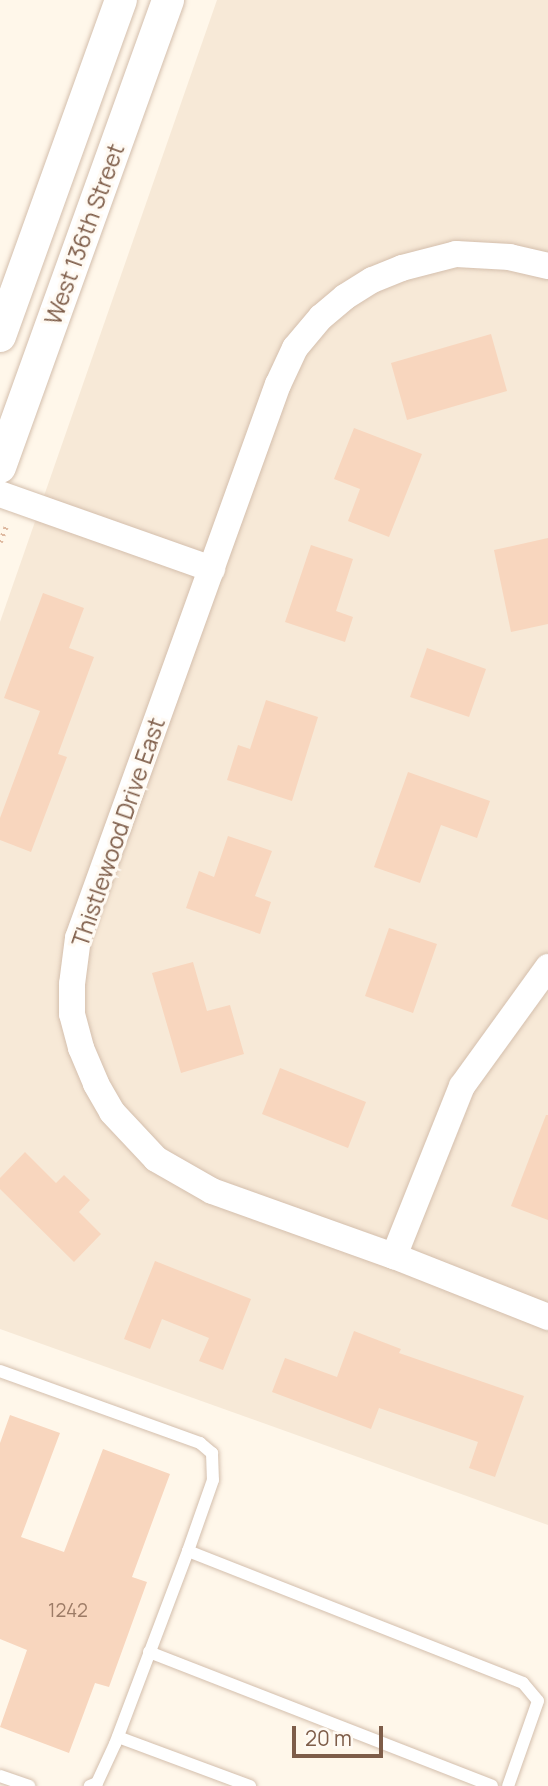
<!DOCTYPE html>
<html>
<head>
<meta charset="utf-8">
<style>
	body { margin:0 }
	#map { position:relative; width:548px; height:1786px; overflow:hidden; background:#fff7ea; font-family:Manrope,sans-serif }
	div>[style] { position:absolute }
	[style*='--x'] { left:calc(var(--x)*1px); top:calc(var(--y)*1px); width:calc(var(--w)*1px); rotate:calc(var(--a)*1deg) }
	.residential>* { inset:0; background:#f7e9d7 }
	.building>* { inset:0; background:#f8d6be }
	.path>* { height:4.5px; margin-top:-2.25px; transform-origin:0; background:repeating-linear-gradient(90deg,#deb9a0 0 2px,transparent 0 7px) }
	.roads { filter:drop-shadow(0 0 2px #d4bfad) drop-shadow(0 0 2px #d4bfad) }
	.service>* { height:12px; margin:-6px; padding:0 6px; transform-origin:6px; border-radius:6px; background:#fff }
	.minor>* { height:26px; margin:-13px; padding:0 13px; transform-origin:13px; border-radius:13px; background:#fff }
	.tertiary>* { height:32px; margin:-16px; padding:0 16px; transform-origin:16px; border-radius:16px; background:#fff }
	span { translate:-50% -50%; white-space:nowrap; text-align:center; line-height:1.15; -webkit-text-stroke:6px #fffaf3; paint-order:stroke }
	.number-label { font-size:19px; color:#9c7b66 }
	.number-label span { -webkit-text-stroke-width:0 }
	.street-label { font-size:23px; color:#7e5d49 }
	.scale { position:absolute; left:292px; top:1726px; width:91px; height:32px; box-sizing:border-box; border:4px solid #7e5d49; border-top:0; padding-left:9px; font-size:21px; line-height:24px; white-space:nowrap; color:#7e5d49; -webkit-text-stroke:5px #fffaf3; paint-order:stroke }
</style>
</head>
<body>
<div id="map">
	<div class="residential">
		<i style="clip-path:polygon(217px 0,548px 0,548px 1525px,0 1329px,0 622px)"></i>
	</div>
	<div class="building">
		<i style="clip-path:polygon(491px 334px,507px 391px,407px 420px,391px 363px)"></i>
		<i style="clip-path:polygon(354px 428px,422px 454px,389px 537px,348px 521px,360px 489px,334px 479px)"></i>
		<i style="clip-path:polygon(548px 538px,548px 624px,511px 632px,494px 550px)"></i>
		<i style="clip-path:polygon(311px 545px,353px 559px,336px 611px,353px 617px,345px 642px,285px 622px)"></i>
		<i style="clip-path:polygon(43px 593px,84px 608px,69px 648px,94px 657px,58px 754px,67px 757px,31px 852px,0 840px,0 818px,40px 711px,4px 698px)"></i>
		<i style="clip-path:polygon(427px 648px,486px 669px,469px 717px,410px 697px)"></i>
		<i style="clip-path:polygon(266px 700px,318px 717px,292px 801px,227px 780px,238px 745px,250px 749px)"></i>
		<i style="clip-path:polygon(408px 772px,490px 801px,477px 838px,441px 825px,420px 883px,374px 867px)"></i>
		<i style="clip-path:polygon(228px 836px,272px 851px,255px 896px,271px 902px,260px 934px,186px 908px,199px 871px,214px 877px)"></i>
		<i style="clip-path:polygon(389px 928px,437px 944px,413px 1013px,365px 996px)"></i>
		<i style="clip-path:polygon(193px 962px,207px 1011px,230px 1005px,244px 1054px,181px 1073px,152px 973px)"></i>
		<i style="clip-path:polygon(280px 1068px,366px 1102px,348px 1148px,262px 1114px)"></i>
		<i style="clip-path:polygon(546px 1115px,548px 1115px,548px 1220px,511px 1206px)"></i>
		<i style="clip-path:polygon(25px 1152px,56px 1183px,64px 1175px,90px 1200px,79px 1212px,101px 1234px,74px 1262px,0 1189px,0 1178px)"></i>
		<i style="clip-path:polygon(155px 1261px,251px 1299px,223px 1370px,199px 1361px,209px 1338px,162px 1319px,150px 1349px,124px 1339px)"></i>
		<i style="clip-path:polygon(354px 1331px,401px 1349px,399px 1353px,524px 1396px,495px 1477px,469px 1468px,478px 1442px,379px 1408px,371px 1429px,272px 1392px,285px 1358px,337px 1377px)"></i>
		<i style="clip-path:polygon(10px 1415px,60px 1433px,21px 1537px,64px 1552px,103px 1449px,170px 1474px,132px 1577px,147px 1582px,109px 1687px,95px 1683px,69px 1753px,0 1727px,27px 1650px,0 1639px,0 1443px)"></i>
	</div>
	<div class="path">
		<i style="--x:0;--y:542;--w:19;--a:-69"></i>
	</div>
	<div class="roads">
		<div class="service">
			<i style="--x:0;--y:1371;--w:213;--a:19.8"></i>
			<i style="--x:200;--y:1443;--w:16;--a:40"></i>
			<i style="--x:212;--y:1453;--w:27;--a:88"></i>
			<i style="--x:213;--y:1480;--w:75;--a:109.4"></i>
			<i style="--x:188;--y:1551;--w:206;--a:110.7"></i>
			<i style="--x:115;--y:1744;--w:43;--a:114.8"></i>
			<i style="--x:97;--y:1783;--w:8;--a:157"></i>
			<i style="--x:188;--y:1551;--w:360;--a:21.5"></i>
			<i style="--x:523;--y:1683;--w:23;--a:50"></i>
			<i style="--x:538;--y:1701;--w:90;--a:109.4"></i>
			<i style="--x:149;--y:1652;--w:368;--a:21.3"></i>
			<i style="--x:118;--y:1737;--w:141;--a:20.4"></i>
			<i style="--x:0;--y:1776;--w:31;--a:19"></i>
		</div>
		<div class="minor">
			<i style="--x:548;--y:266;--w:39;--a:-167"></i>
			<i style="--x:510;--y:257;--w:54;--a:-176.8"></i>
			<i style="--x:456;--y:254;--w:56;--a:165.5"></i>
			<i style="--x:402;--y:268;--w:32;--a:158"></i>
			<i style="--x:372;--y:280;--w:32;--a:148"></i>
			<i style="--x:345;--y:297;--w:31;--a:140"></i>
			<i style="--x:321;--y:317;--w:40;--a:130"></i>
			<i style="--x:295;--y:348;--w:40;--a:115"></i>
			<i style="--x:278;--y:384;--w:589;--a:109.85"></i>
			<i style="--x:78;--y:938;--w:46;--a:97.4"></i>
			<i style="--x:72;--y:984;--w:30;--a:90"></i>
			<i style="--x:72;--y:1014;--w:35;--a:75"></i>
			<i style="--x:81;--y:1048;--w:39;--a:67"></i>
			<i style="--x:96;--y:1084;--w:32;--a:60"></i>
			<i style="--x:112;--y:1112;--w:64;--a:46.9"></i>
			<i style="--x:156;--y:1159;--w:64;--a:29.7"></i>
			<i style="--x:212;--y:1191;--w:193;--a:19.7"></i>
			<i style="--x:394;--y:1256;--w:166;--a:21.6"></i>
			<i style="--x:0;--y:494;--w:225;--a:19.5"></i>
			<i style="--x:394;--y:1256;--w:183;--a:-68.2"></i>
			<i style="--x:462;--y:1086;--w:147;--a:-54.1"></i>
		</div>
		<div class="tertiary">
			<i style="--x:0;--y:336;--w:357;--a:-70.2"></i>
			<i style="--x:0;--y:467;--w:496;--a:-70.2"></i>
		</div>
	</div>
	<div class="number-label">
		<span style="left:68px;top:1611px">1242</span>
	</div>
	<div class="street-label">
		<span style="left:84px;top:234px;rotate:-70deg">West 136th Street</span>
		<span style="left:118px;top:832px;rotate:-71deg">Thistlewood Drive East</span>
	</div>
	<div class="scale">20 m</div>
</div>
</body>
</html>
